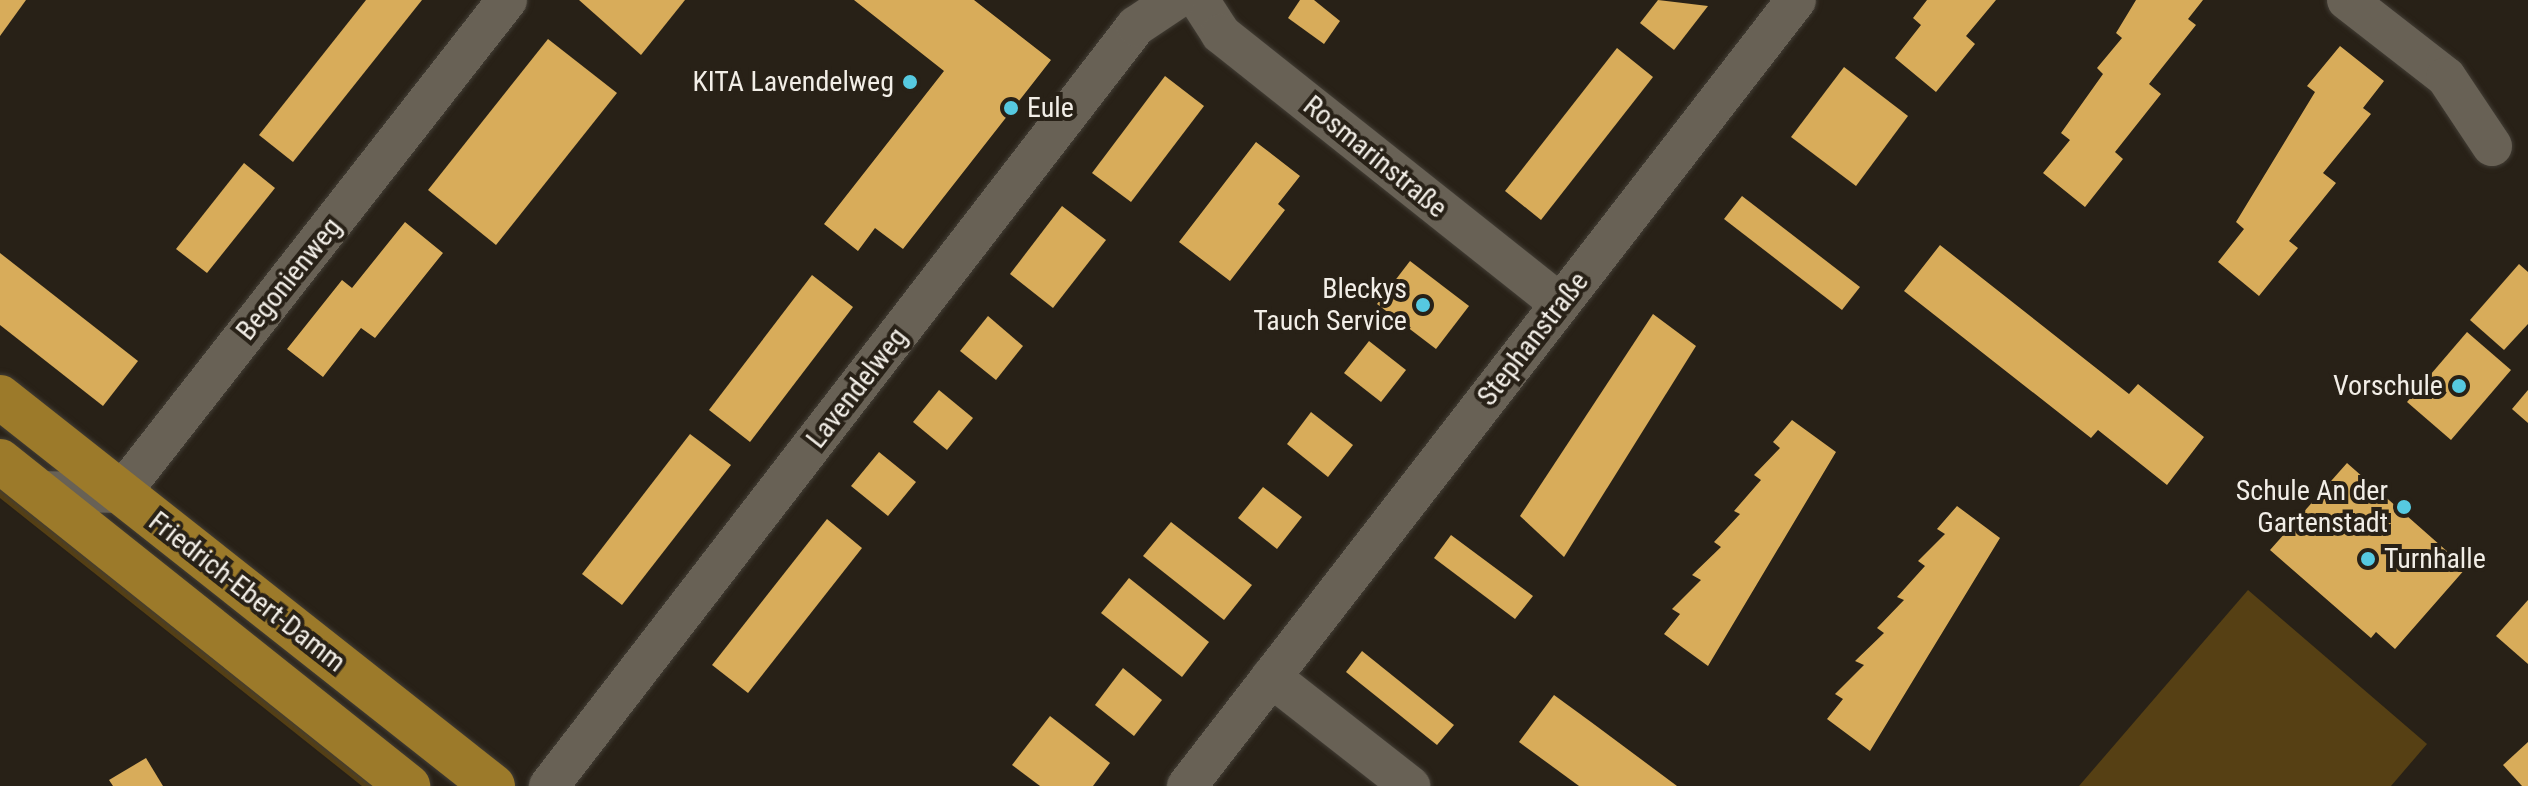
<!DOCTYPE html>
<html>
<head>
<meta charset="utf-8">
<style>
	body { margin:0 }
	#map { position:relative; width:2528px; height:786px; overflow:hidden; background:#282117; font-family:"Roboto Condensed",sans-serif }
	div>[style] { position:absolute }
	[style*='--x'] { left:calc(var(--x)*1px); top:calc(var(--y)*1px); width:calc(var(--w)*1px); rotate:calc(var(--a)*1deg) }
	.green>* { inset:0; background:#564014 }
	.building>* { inset:0; background:#d8ac5a }
	.roads { filter:drop-shadow(0 0 2px #423d35) drop-shadow(0 0 2px #423d35) }
	.minor>* { height:40px; margin:-20px; padding:0 20px; transform-origin:20px; border-radius:20px; background:#686155 }
	.major>* { height:44px; margin:-22px; padding:0 22px; transform-origin:22px; border-radius:22px; background:#9c7a2a }
	.dots>* { width:22px; height:22px; translate:-50% -50%; box-sizing:border-box; border:4px solid #282117; border-radius:50% }
	span { translate:-50% -50%; white-space:nowrap; text-align:center; line-height:1.15; -webkit-text-stroke:8px #282117; paint-order:stroke }
	.poi-label { font-size:28px; color:#f2eee7 }
	.right { translate:-100% -50%; text-align:right }
	.left { translate:0 -50%; text-align:left }
	.street-label { font-size:28px; color:#f2eee7 }
</style>
</head>
<body>
<div id="map">
	<div class="green">
		<i style="clip-path:polygon(0 485px,383px 786px,362px 786px,0 498px)"></i>
		<i style="clip-path:polygon(2248px 590px,2427px 744px,2391px 786px,2079px 786px)"></i>
	</div>
	<div class="building">
		<i style="clip-path:polygon(0 0,26px 0,0 36px)"></i>
		<i style="clip-path:polygon(366px 0,422px 0,293px 162px,259px 135px)"></i>
		<i style="clip-path:polygon(579px 0,685px 0,641px 55px)"></i>
		<i style="clip-path:polygon(854px 0,974px 0,1051px 60px,903px 249px,875px 228px,858px 251px,824px 224px,944px 71px)"></i>
		<i style="clip-path:polygon(1300px 0,1314px 0,1340px 21px,1324px 44px,1288px 18px)"></i>
		<i style="clip-path:polygon(1658px 0,1708px 6px,1674px 50px,1640px 23px)"></i>
		<i style="clip-path:polygon(1927px 0,1996px 0,1966px 36px,1975px 44px,1936px 92px,1895px 58px,1921px 25px,1913px 18px)"></i>
		<i style="clip-path:polygon(2136px 0,2203px 0,2188px 19px,2196px 25px,2149px 84px,2161px 94px,2115px 152px,2123px 159px,2085px 207px,2043px 173px,2070px 140px,2061px 133px,2103px 74px,2097px 68px,2122px 38px,2116px 33px)"></i>
		<i style="clip-path:polygon(548px 39px,617px 93px,496px 245px,428px 190px)"></i>
		<i style="clip-path:polygon(2340px 46px,2384px 81px,2363px 108px,2371px 114px,2323px 173px,2336px 183px,2289px 241px,2298px 248px,2259px 296px,2218px 262px,2244px 229px,2236px 222px,2315px 92px,2307px 86px)"></i>
		<i style="clip-path:polygon(1617px 48px,1653px 77px,1541px 220px,1505px 191px)"></i>
		<i style="clip-path:polygon(1844px 67px,1908px 116px,1856px 186px,1791px 137px)"></i>
		<i style="clip-path:polygon(1165px 76px,1204px 106px,1131px 202px,1092px 173px)"></i>
		<i style="clip-path:polygon(1256px 142px,1300px 176px,1278px 204px,1285px 210px,1230px 281px,1179px 242px)"></i>
		<i style="clip-path:polygon(244px 163px,275px 188px,207px 273px,176px 249px)"></i>
		<i style="clip-path:polygon(1742px 196px,1860px 287px,1842px 310px,1724px 219px)"></i>
		<i style="clip-path:polygon(1062px 206px,1106px 240px,1053px 308px,1010px 274px)"></i>
		<i style="clip-path:polygon(405px 222px,443px 253px,375px 338px,361px 328px,323px 377px,287px 349px,342px 280px,352px 288px)"></i>
		<i style="clip-path:polygon(1940px 245px,2129px 394px,2138px 384px,2204px 437px,2167px 485px,2098px 430px,2091px 438px,1904px 291px)"></i>
		<i style="clip-path:polygon(0 253px,138px 361px,103px 406px,0 325px)"></i>
		<i style="clip-path:polygon(1410px 261px,1469px 306px,1436px 349px,1377px 304px)"></i>
		<i style="clip-path:polygon(2519px 264px,2528px 272px,2528px 324px,2504px 350px,2470px 320px)"></i>
		<i style="clip-path:polygon(812px 275px,853px 307px,750px 442px,709px 410px)"></i>
		<i style="clip-path:polygon(1653px 314px,1696px 346px,1564px 557px,1520px 516px)"></i>
		<i style="clip-path:polygon(988px 316px,1023px 346px,996px 380px,960px 351px)"></i>
		<i style="clip-path:polygon(2467px 332px,2511px 370px,2451px 440px,2407px 402px)"></i>
		<i style="clip-path:polygon(1369px 341px,1406px 370px,1381px 402px,1344px 373px)"></i>
		<i style="clip-path:polygon(939px 390px,973px 418px,947px 450px,913px 422px)"></i>
		<i style="clip-path:polygon(2528px 390px,2528px 423px,2512px 409px)"></i>
		<i style="clip-path:polygon(1311px 412px,1353px 445px,1328px 477px,1287px 444px)"></i>
		<i style="clip-path:polygon(1792px 420px,1836px 452px,1708px 666px,1664px 634px,1680px 614px,1672px 609px,1701px 580px,1692px 575px,1721px 547px,1714px 542px,1740px 514px,1734px 511px,1761px 480px,1754px 475px,1780px 448px,1773px 442px)"></i>
		<i style="clip-path:polygon(690px 434px,731px 465px,622px 605px,582px 574px)"></i>
		<i style="clip-path:polygon(879px 452px,916px 482px,888px 516px,851px 486px)"></i>
		<i style="clip-path:polygon(2347px 463px,2466px 568px,2395px 649px,2376px 632px,2371px 638px,2270px 550px)"></i>
		<i style="clip-path:polygon(1263px 487px,1302px 517px,1277px 549px,1238px 518px)"></i>
		<i style="clip-path:polygon(1957px 506px,2000px 538px,1870px 751px,1827px 719px,1843px 699px,1835px 694px,1864px 665px,1855px 661px,1884px 633px,1877px 628px,1904px 600px,1897px 597px,1925px 566px,1918px 561px,1945px 534px,1937px 529px)"></i>
		<i style="clip-path:polygon(827px 519px,862px 548px,748px 693px,712px 665px)"></i>
		<i style="clip-path:polygon(1171px 522px,1252px 585px,1224px 620px,1143px 556px)"></i>
		<i style="clip-path:polygon(1451px 535px,1533px 596px,1515px 619px,1434px 558px)"></i>
		<i style="clip-path:polygon(1129px 578px,1209px 642px,1182px 677px,1101px 613px)"></i>
		<i style="clip-path:polygon(2528px 600px,2528px 664px,2496px 636px)"></i>
		<i style="clip-path:polygon(1362px 651px,1454px 725px,1437px 745px,1346px 672px)"></i>
		<i style="clip-path:polygon(1123px 668px,1162px 700px,1134px 736px,1095px 705px)"></i>
		<i style="clip-path:polygon(1554px 695px,1591px 722px,1677px 786px,1579px 786px,1519px 742px)"></i>
		<i style="clip-path:polygon(1050px 716px,1110px 763px,1093px 786px,1040px 786px,1012px 765px)"></i>
		<i style="clip-path:polygon(2528px 742px,2528px 786px,2522px 786px,2503px 765px)"></i>
		<i style="clip-path:polygon(146px 758px,163px 786px,113px 786px,109px 780px)"></i>
	</div>
	<div class="roads">
		<div class="minor">
			<i style="--x:1199;--y:0;--w:40;--a:57.1"></i>
			<i style="--x:1221;--y:34;--w:433;--a:38.5"></i>
			<i style="--x:2347;--y:0;--w:125;--a:37.9"></i>
			<i style="--x:2446;--y:77;--w:83;--a:56.3"></i>
			<i style="--x:38;--y:491;--w:83;--a:1.4"></i>
			<i style="--x:121;--y:493;--w:626;--a:-51.94"></i>
			<i style="--x:1271;--y:677;--w:177;--a:38.1"></i>
			<i style="--x:549;--y:786;--w:960;--a:-52.32"></i>
			<i style="--x:1136;--y:26;--w:47;--a:-33.7"></i>
			<i style="--x:1187;--y:786;--w:994;--a:-52.23"></i>
		</div>
		<div class="major">
			<i style="--x:0;--y:397;--w:628;--a:38.28"></i>
			<i style="--x:0;--y:461;--w:522;--a:38.54"></i>
		</div>
	</div>
	<div class="dots">
		<i style="left:910px;top:82px;background:#56c9e0"></i>
		<i style="left:1011px;top:108px;background:#56c9e0"></i>
		<i style="left:1423px;top:305px;background:#56c9e0"></i>
		<i style="left:2459px;top:386px;background:#56c9e0"></i>
		<i style="left:2404px;top:507px;background:#56c9e0"></i>
		<i style="left:2368px;top:559px;background:#56c9e0"></i>
	</div>
	<div class="poi-label">
		<span class="right" style="left:894px;top:82px">KITA Lavendelweg</span>
		<span class="left" style="left:1027px;top:108px">Eule</span>
		<span class="right" style="left:1407px;top:305px">Bleckys<br>Tauch Service</span>
		<span class="right" style="left:2443px;top:386px">Vorschule</span>
		<span class="right" style="left:2388px;top:507px">Schule An der<br>Gartenstadt</span>
		<span class="left" style="left:2384px;top:559px">Turnhalle</span>
	</div>
	<div class="street-label">
		<span style="left:1375px;top:157px;rotate:39deg">Rosmarinstraße</span>
		<span style="left:289px;top:279px;rotate:-51deg">Begonienweg</span>
		<span style="left:1533px;top:339px;rotate:-52deg">Stephanstraße</span>
		<span style="left:857px;top:388px;rotate:-52deg">Lavendelweg</span>
		<span style="left:247px;top:592px;rotate:38deg">Friedrich-Ebert-Damm</span>
	</div>
</div>
</body>
</html>
